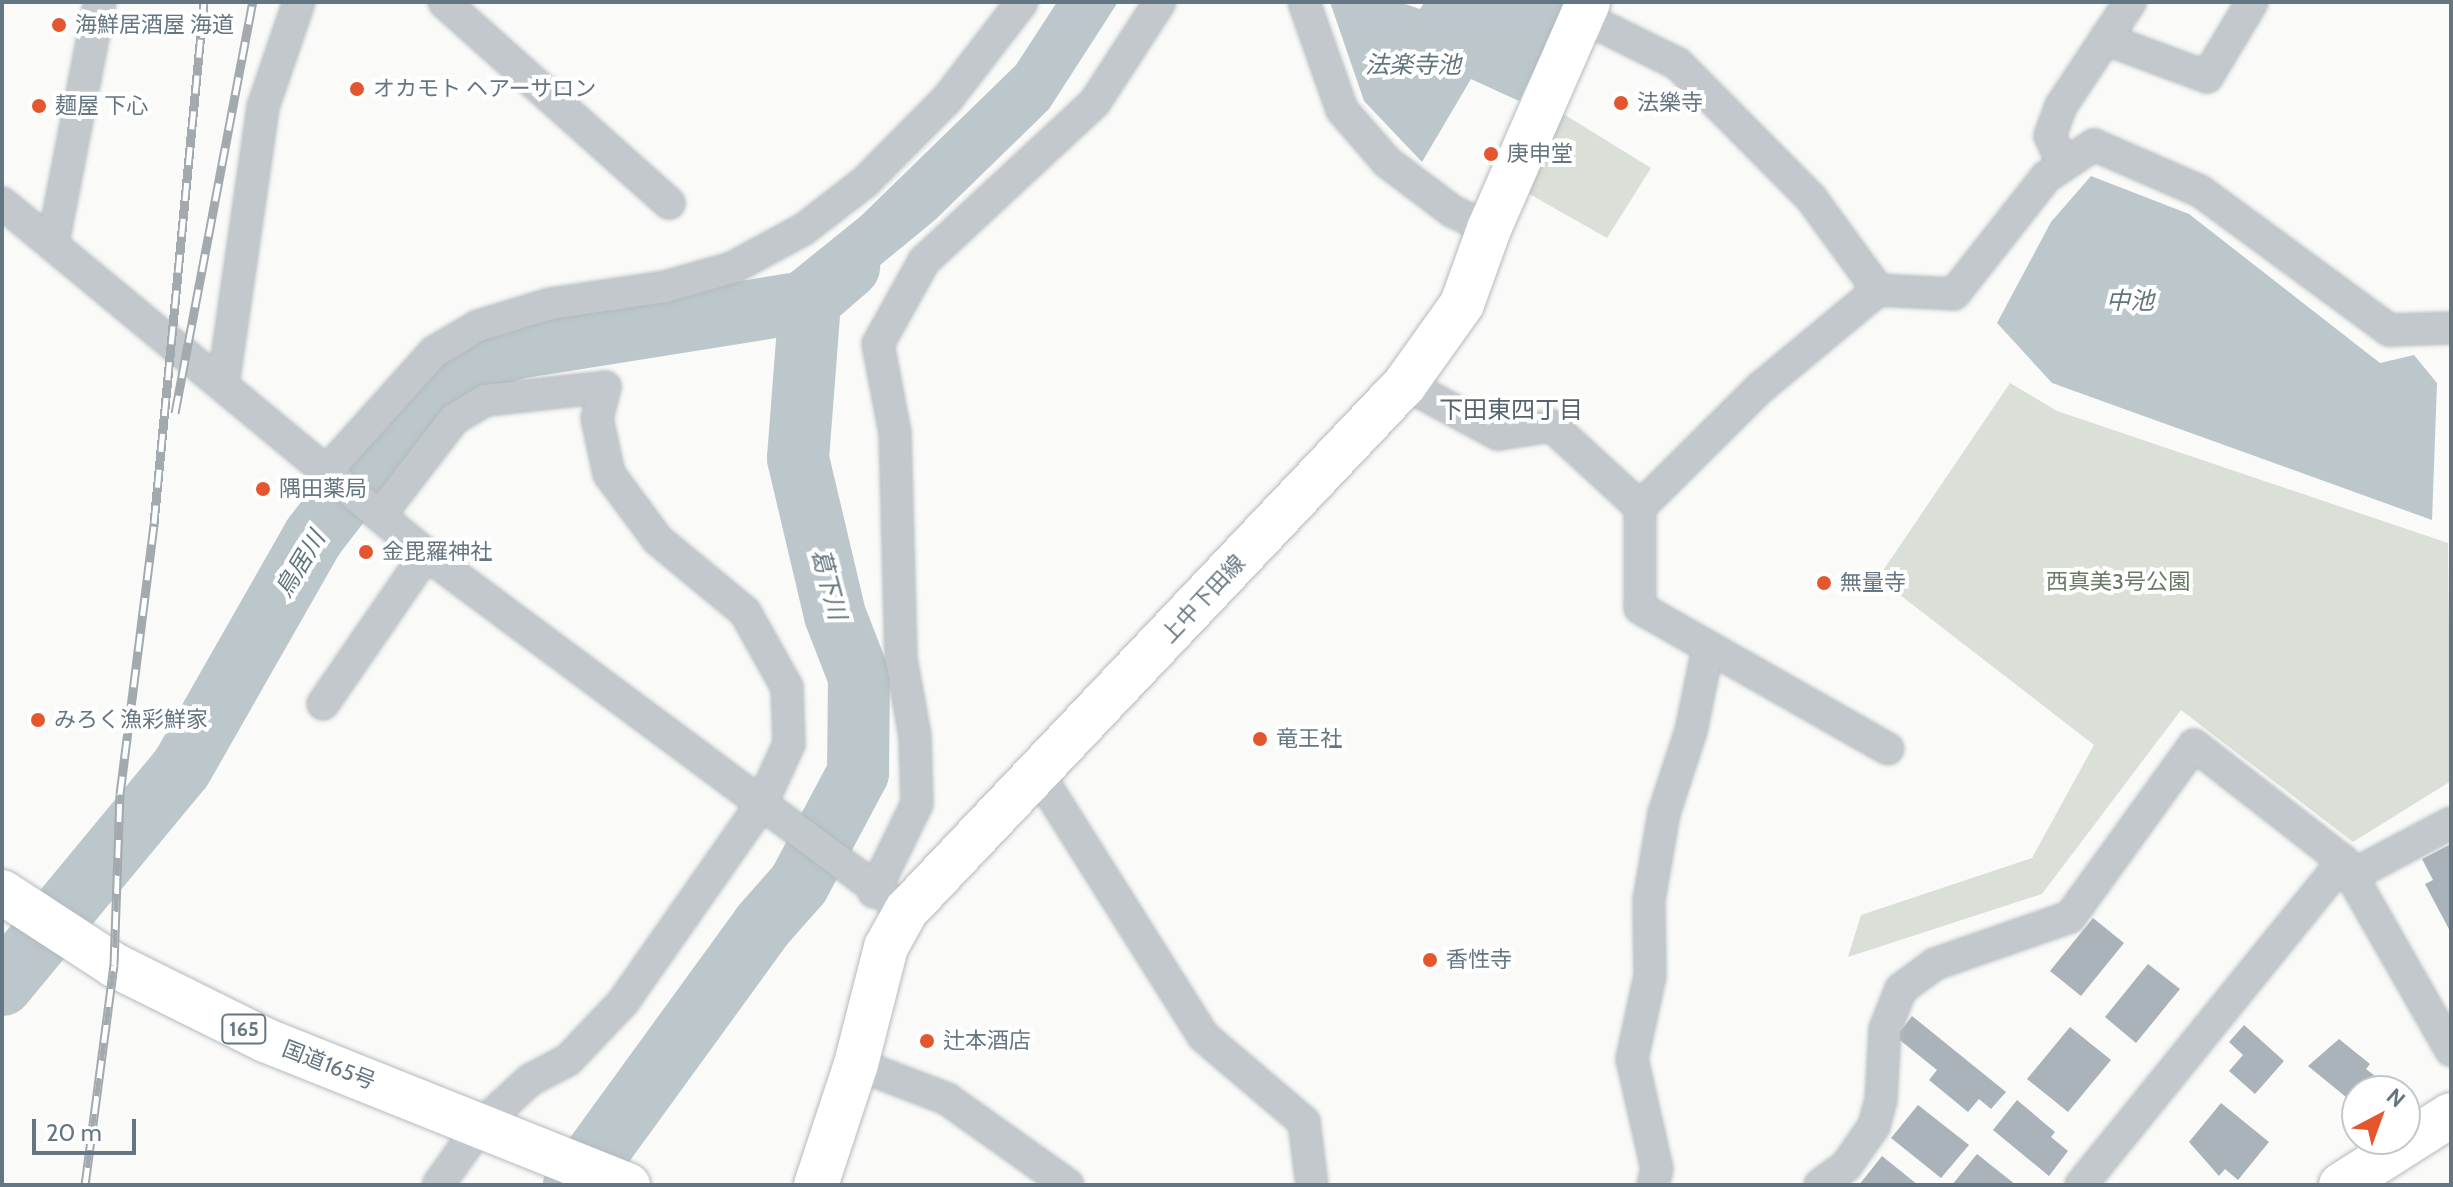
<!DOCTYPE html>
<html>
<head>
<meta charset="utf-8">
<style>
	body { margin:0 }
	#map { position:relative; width:2453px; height:1187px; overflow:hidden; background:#fafaf8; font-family:Cabin,"Noto Sans JP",sans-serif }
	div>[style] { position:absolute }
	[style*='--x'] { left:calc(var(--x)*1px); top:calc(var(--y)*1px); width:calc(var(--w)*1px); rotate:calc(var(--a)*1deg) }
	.green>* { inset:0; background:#dadfd7 }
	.water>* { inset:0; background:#bbc7cb }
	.river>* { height:62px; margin:-31px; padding:0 31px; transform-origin:31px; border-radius:31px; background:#bbc7cb }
	.building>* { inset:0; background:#aab3b9 }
	.roads { filter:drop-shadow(0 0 2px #b3babf) drop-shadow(0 0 2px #b3babf) }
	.street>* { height:30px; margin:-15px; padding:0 15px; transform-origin:15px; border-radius:15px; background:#c3c8cc }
	.secondary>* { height:44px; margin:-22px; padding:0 22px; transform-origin:22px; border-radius:22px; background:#fff }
	.highway>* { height:44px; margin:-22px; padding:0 22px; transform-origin:22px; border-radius:22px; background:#fff }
	.rail>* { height:9px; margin-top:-4.5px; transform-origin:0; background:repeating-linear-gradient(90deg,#fff 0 18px,#a2aab0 0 36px); box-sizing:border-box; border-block:2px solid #a2aab0 }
	.dots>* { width:22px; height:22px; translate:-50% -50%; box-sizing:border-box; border:4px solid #fff; border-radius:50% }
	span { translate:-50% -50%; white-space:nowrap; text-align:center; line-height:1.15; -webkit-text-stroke:8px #fff; paint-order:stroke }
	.shield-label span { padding:2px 6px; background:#fff; border:2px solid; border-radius:6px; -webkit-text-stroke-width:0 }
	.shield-label { font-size:20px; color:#657683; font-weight:700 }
	.poi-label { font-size:22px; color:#657683 }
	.left { translate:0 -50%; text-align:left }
	.park-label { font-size:22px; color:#687a64 }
	.street-label { font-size:22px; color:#657683 }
	.water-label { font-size:24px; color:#60757c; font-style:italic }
	.neighbourhood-label { font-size:24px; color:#57646e }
	.frame { position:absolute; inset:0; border:4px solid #657683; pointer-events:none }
	.north { position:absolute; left:2341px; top:1075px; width:80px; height:80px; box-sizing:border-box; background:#fff; border:2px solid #c1c8cd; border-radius:50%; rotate:41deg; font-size:22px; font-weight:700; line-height:32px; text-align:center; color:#657683 }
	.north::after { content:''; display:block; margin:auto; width:28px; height:36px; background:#e4572e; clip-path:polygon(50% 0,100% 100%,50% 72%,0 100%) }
	.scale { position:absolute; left:32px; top:1119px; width:104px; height:36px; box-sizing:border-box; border:4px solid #657683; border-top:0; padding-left:10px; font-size:24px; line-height:28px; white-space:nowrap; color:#657683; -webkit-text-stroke:6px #fff; paint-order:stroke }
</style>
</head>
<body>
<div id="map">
	<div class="green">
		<i style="clip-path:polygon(1557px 110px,1651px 168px,1607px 238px,1524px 191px)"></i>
		<i style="clip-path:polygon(2010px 383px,2057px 411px,2448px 543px,2451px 781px,2353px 842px,2181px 710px,2042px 894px,1848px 957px,1861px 915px,2032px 858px,2094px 745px,1878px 578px)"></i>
	</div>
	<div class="water">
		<i style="clip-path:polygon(1057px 2px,1118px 2px,1049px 109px,935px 220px,840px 298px,823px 335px,776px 326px,778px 283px,861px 216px,1016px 65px)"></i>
		<i style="clip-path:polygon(1330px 2px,1399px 2px,1420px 9px,1425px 2px,1567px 2px,1519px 101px,1471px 79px,1422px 162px,1364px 101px)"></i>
		<i style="clip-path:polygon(2091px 176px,2189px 214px,2380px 363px,2414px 355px,2437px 383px,2432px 520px,2052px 383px,1997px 323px,2051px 222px)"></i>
	</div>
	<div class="river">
		<i style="--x:2;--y:985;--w:281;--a:-50.4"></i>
		<i style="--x:181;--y:769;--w:268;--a:-60.3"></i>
		<i style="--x:314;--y:536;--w:150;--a:-52.3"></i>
		<i style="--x:406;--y:417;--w:76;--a:-43.4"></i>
		<i style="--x:461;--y:365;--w:59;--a:-16.6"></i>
		<i style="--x:518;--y:348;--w:296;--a:-9.1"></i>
		<i style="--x:574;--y:1185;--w:320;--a:-54"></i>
		<i style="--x:762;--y:926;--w:56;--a:-48.6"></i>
		<i style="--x:799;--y:884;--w:126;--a:-62"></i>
		<i style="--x:858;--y:773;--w:96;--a:-89.4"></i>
		<i style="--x:859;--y:677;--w:66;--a:-111.2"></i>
		<i style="--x:835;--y:615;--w:161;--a:-103.3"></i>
		<i style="--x:798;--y:458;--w:157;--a:-85.6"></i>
		<i style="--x:810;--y:301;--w:52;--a:-41.1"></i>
	</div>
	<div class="building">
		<i style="clip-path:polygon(2451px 844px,2451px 933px,2425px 884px,2433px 880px,2422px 859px)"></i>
		<i style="clip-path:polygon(2093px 918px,2124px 943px,2081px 996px,2050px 971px)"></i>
		<i style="clip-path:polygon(2148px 964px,2180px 989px,2136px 1043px,2105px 1017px)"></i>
		<i style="clip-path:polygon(1912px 1016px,2006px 1092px,1991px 1109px,1979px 1099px,1968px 1112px,1929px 1080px,1937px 1070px,1896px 1037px)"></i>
		<i style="clip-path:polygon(2244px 1025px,2284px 1061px,2255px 1094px,2229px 1071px,2243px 1055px,2229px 1042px)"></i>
		<i style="clip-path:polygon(2070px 1027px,2111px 1060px,2068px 1112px,2027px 1079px)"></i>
		<i style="clip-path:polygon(2339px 1039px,2370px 1064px,2366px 1069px,2375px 1076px,2367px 1086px,2373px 1091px,2357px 1091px,2357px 1106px,2308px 1066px)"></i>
		<i style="clip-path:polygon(2017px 1100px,2055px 1132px,2051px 1137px,2068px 1151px,2049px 1176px,1993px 1130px)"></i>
		<i style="clip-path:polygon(2221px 1103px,2269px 1142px,2238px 1180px,2225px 1169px,2219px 1176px,2189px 1142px)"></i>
		<i style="clip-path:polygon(1918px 1105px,1969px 1145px,1941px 1178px,1891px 1138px)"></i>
		<i style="clip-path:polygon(1977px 1154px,2016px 1185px,1952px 1185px)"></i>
		<i style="clip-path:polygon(1882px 1156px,1918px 1185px,1859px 1185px)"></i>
	</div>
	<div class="roads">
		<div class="street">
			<i style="--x:444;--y:2;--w:302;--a:41.8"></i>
			<i style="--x:1304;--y:2;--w:114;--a:70.6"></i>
			<i style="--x:1342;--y:110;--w:69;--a:49.1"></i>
			<i style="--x:1387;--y:162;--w:81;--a:37"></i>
			<i style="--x:1452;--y:211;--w:41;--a:25.9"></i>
			<i style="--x:1581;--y:16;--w:108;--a:26.3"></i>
			<i style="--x:1678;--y:64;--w:189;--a:45.2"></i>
			<i style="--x:1811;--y:198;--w:114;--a:53.9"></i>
			<i style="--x:1878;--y:290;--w:76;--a:3"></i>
			<i style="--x:1954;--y:294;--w:149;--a:-51.8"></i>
			<i style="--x:2046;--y:177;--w:58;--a:-33.7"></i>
			<i style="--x:2094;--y:145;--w:116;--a:23.5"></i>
			<i style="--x:2200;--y:191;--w:235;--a:36.3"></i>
			<i style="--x:2389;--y:330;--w:62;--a:-1.8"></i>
			<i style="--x:2105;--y:39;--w:109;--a:20.4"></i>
			<i style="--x:2207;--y:77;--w:87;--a:-59"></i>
			<i style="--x:2063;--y:165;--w:32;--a:-114"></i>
			<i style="--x:2050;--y:136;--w:32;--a:-70"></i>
			<i style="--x:2061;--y:106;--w:125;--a:-56.4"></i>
			<i style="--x:2;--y:203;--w:550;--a:39.62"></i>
			<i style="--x:426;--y:554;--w:598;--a:36.64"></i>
			<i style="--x:53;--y:243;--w:246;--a:-79"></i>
			<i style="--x:1878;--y:290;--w:152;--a:140.3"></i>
			<i style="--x:1761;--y:387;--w:170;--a:135.2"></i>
			<i style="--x:1640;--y:507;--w:101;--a:90"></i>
			<i style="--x:1640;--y:608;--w:285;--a:29.6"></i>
			<i style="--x:1405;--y:384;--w:106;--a:28.3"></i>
			<i style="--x:1498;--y:434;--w:55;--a:-8.4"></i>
			<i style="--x:1552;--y:426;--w:120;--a:42.6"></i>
			<i style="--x:223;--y:385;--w:281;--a:-81.8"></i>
			<i style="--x:263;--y:107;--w:111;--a:-71.1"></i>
			<i style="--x:327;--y:471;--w:160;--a:-48"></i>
			<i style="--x:434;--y:352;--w:51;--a:-30.6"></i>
			<i style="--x:478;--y:326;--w:75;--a:-17"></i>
			<i style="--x:550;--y:304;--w:116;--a:-8.4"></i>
			<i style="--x:665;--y:287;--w:70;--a:-15.8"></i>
			<i style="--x:732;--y:268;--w:82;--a:-28.4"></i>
			<i style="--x:804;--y:229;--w:78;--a:-37.7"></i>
			<i style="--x:866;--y:181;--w:117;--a:-45.3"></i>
			<i style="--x:948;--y:98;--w:121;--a:-52.4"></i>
			<i style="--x:380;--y:515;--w:121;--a:-52.4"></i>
			<i style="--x:454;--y:419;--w:37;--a:-31"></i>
			<i style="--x:486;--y:400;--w:120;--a:-6.2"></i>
			<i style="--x:605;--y:387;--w:32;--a:104"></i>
			<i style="--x:597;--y:418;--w:57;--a:77.9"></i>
			<i style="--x:609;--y:474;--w:82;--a:53.4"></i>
			<i style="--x:658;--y:540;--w:113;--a:39.6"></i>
			<i style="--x:745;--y:612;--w:86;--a:60.8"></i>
			<i style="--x:787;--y:687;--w:57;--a:88"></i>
			<i style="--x:789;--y:744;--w:67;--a:114.7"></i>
			<i style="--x:761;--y:805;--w:239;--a:125"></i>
			<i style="--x:624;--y:1001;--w:81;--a:133.5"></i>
			<i style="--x:568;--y:1060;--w:43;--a:152.2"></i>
			<i style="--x:530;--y:1080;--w:68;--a:137.4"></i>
			<i style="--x:480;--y:1126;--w:72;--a:125.4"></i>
			<i style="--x:323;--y:704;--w:182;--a:-55.5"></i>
			<i style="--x:1037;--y:772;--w:312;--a:57.8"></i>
			<i style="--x:1203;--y:1036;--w:133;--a:40.4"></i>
			<i style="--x:1304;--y:1122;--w:64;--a:82.8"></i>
			<i style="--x:2351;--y:876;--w:113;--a:-27.9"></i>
			<i style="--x:874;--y:892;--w:98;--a:-64"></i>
			<i style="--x:917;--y:804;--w:68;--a:-91.7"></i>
			<i style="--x:915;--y:736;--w:78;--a:-100.3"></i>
			<i style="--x:901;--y:659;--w:226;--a:-91.5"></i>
			<i style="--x:895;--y:433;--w:91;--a:-100.8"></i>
			<i style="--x:878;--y:344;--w:95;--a:-61"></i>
			<i style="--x:924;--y:261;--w:233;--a:-42.9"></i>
			<i style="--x:1095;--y:102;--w:119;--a:-57"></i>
			<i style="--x:856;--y:1064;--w:97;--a:21"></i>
			<i style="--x:947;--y:1099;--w:148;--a:35.4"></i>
			<i style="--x:1653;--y:1185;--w:16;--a:-76"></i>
			<i style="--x:1657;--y:1169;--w:113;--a:-102.8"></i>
			<i style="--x:1632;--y:1059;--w:85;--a:-77.8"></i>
			<i style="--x:1650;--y:976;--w:76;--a:-90.8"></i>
			<i style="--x:1649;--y:900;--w:88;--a:-80.2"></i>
			<i style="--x:1664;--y:813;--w:86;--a:-71.8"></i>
			<i style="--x:1691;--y:731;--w:85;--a:-78.4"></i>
			<i style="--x:1820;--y:1185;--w:32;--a:-36"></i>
			<i style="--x:1846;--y:1166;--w:49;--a:-55"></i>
			<i style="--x:1874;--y:1126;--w:27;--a:-75"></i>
			<i style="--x:1881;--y:1100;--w:71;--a:-86.8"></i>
			<i style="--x:1885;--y:1029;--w:43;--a:-68.2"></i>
			<i style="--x:1901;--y:989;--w:42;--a:-36.3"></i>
			<i style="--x:1935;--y:964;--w:143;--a:-19.2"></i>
			<i style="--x:2070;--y:917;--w:212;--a:-54.2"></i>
			<i style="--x:2194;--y:745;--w:189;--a:37.9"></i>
			<i style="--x:2343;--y:861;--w:218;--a:60.3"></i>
			<i style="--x:2081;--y:1185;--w:417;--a:-51"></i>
		</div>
		<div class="secondary">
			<i style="--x:816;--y:1185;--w:127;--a:-71.7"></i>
			<i style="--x:856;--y:1064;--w:121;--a:-75.6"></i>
			<i style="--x:886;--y:947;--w:41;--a:-60.9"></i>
			<i style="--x:906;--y:911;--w:726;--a:-46.56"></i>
			<i style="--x:1405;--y:384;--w:98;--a:-54.5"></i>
			<i style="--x:1462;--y:304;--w:80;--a:-70.2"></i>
			<i style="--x:1489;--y:229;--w:248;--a:-66.4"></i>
			<i style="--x:2341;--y:1185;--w:130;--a:-32.5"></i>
		</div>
		<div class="highway">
			<i style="--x:2;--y:892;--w:134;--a:33.1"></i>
			<i style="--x:114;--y:965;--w:169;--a:26.4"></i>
			<i style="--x:265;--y:1040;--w:391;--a:21.8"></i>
		</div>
	</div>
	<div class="rail">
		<i style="--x:175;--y:413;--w:418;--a:-79.3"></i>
		<i style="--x:85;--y:1185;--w:222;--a:-82.5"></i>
		<i style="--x:114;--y:965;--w:171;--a:-88"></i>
		<i style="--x:120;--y:794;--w:273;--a:-82.8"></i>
		<i style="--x:154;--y:523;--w:523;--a:-84.52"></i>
	</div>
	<div class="dots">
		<i style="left:59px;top:25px;background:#e4572e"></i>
		<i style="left:357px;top:89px;background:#e4572e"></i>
		<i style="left:1621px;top:103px;background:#e4572e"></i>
		<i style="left:39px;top:106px;background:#e4572e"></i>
		<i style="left:1491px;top:154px;background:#e4572e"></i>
		<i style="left:263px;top:489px;background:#e4572e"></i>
		<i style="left:366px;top:552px;background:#e4572e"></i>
		<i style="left:1824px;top:583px;background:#e4572e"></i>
		<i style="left:38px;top:720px;background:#e4572e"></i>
		<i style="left:1260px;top:739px;background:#e4572e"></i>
		<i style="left:1430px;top:960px;background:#e4572e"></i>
		<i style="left:927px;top:1041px;background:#e4572e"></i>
	</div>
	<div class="shield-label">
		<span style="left:244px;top:1029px">165</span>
	</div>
	<div class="poi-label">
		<span class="left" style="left:75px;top:25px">海鮮居酒屋 海道</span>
		<span class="left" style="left:373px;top:89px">オカモト ヘアーサロン</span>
		<span class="left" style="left:1637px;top:103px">法樂寺</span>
		<span class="left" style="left:55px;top:106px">麺屋 下心</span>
		<span class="left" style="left:1507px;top:154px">庚申堂</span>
		<span class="left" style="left:279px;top:489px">隅田薬局</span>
		<span class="left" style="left:382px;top:552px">金毘羅神社</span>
		<span class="left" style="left:1840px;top:583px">無量寺</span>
		<span class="left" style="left:54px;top:720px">みろく漁彩鮮家</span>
		<span class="left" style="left:1276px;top:739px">竜王社</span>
		<span class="left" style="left:1446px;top:960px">香性寺</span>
		<span class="left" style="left:943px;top:1041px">辻本酒店</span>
	</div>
	<div class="park-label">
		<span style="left:2118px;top:582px">西真美3号公園</span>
	</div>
	<div class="street-label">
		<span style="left:1203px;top:599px;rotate:-47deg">上中下田線</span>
		<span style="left:329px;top:1065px;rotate:21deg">国道165号</span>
	</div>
	<div class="water-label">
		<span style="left:1413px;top:65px">法楽寺池</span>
		<span style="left:2130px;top:301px">中池</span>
		<span style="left:300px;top:564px;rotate:-59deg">鳥居川</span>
		<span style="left:829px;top:584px;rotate:75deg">葛下川</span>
	</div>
	<div class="neighbourhood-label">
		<span style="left:1511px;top:410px">下田東四丁目</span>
	</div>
	<div class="frame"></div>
	<div class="north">N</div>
	<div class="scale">20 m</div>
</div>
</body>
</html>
